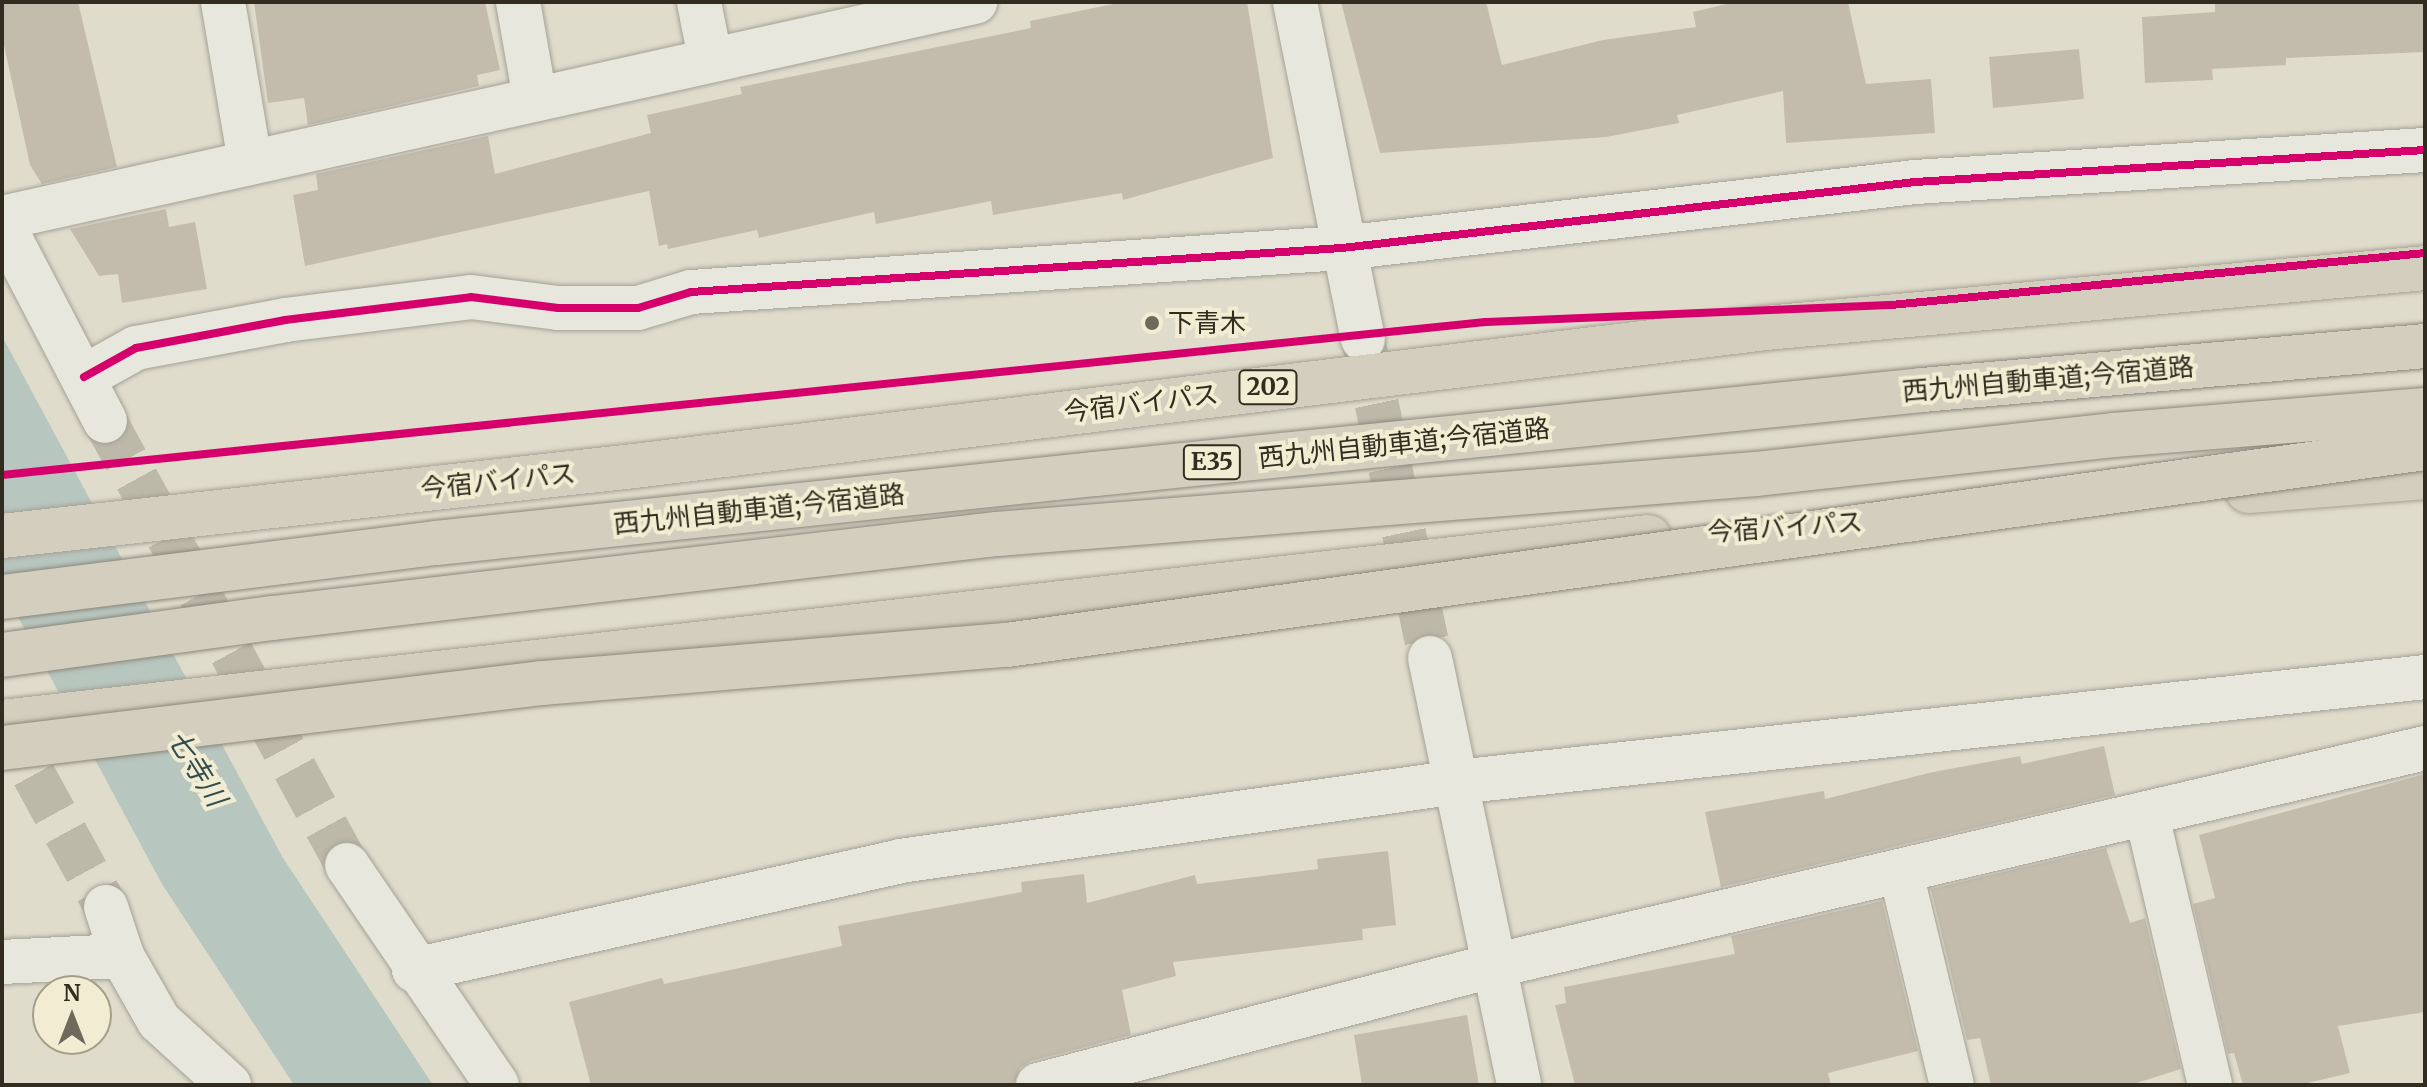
<!DOCTYPE html>
<html>
<head>
<meta charset="utf-8">
<style>
	body { margin:0 }
	#map { position:relative; width:2427px; height:1087px; overflow:hidden; background:#e0dccc; font-family:Merriweather,"Noto Sans JP",serif }
	div>[style] { position:absolute }
	[style*='--x'] { left:calc(var(--x)*1px); top:calc(var(--y)*1px); width:calc(var(--w)*1px); rotate:calc(var(--a)*1deg) }
	.water>* { inset:0; background:#b7c6be }
	.building>* { inset:0; background:#c3bcad }
	.minor-tunnel>* { height:44px; margin-top:-22px; transform-origin:0; background:repeating-linear-gradient(90deg,#bdb9a9 0 44px,transparent 0 66px) }
	.roads { filter:drop-shadow(0 0 2px #a5a195) drop-shadow(0 0 2px #a5a195) }
	.minor>* { height:44px; margin:-22px; padding:0 22px; transform-origin:22px; border-radius:22px; background:#e8e7dd }
	.highway>* { height:44px; margin:-22px; padding:0 22px; transform-origin:22px; border-radius:22px; background:#d3cebd }
	.bridges { filter:drop-shadow(0 0 2px #8b877c) drop-shadow(0 0 2px #8b877c) }
	.highway-bridge>* { height:44px; margin:-22px; padding:0 22px; transform-origin:22px; border-radius:22px; background:#d3cebd }
	.cycleway>* { height:8px; margin:-4px; padding:0 4px; transform-origin:4px; border-radius:4px; background:#d6006c }
	.dots>* { width:22px; height:22px; translate:-50% -50%; box-sizing:border-box; border:4px solid #f1ecd2; border-radius:50% }
	span { translate:-50% -50%; white-space:nowrap; text-align:center; line-height:1.15; -webkit-text-stroke:8px #f1ecd2; paint-order:stroke }
	.shield-label span { padding:2px 6px; background:#f1ecd2; border:2px solid; border-radius:6px; -webkit-text-stroke-width:0 }
	.shield-label { font-size:24px; color:#322b1f; font-weight:700 }
	.poi-label { font-size:26px; color:#322b1f }
	.left { translate:0 -50%; text-align:left }
	.street-label { font-size:26px; color:#322b1f }
	.water-label { font-size:28px; color:#304e51; font-style:italic }
	.frame { position:absolute; inset:0; border:4px solid #322b1f; pointer-events:none }
	.north { position:absolute; left:32px; top:975px; width:80px; height:80px; box-sizing:border-box; background:#f1ecd2; border:2px solid #a59f8a; border-radius:50%; rotate:0deg; font-size:22px; font-weight:700; line-height:32px; text-align:center; color:#322b1f }
	.north::after { content:''; display:block; margin:auto; width:28px; height:36px; background:#6f695c; clip-path:polygon(50% 0,100% 100%,50% 72%,0 100%) }
</style>
</head>
<body>
<div id="map">
	<div class="water">
		<i style="clip-path:polygon(2px 336px,283px 858px,433px 1085px,294px 1085px,162px 884px,2px 587px)"></i>
	</div>
	<div class="building">
		<i style="clip-path:polygon(2px 2px,78px 2px,117px 167px,42px 184px,30px 165px,2px 36px)"></i>
		<i style="clip-path:polygon(254px 2px,485px 2px,500px 70px,477px 75px,479px 86px,308px 125px,304px 98px,268px 103px)"></i>
		<i style="clip-path:polygon(1123px 2px,1247px 2px,1273px 158px,1123px 200px,1122px 193px,993px 215px,991px 201px,876px 224px,874px 212px,759px 238px,757px 230px,668px 249px,667px 244px,659px 246px,649px 191px,305px 266px,293px 195px,318px 190px,316px 174px,488px 136px,495px 174px,651px 133px,647px 115px,742px 94px,740px 87px,1031px 28px,1030px 21px)"></i>
		<i style="clip-path:polygon(1341px 2px,1486px 2px,1502px 65px,1603px 40px,1696px 27px,1693px 12px,1735px 2px,1848px 2px,1866px 84px,1931px 79px,1935px 133px,1786px 143px,1783px 91px,1677px 115px,1679px 123px,1606px 137px,1380px 153px)"></i>
		<i style="clip-path:polygon(2215px 2px,2425px 2px,2425px 52px,2286px 58px,2286px 65px,2212px 69px,2213px 80px,2145px 83px,2142px 17px,2215px 12px)"></i>
		<i style="clip-path:polygon(2079px 49px,2084px 99px,1993px 108px,1989px 57px)"></i>
		<i style="clip-path:polygon(166px 209px,169px 227px,195px 222px,207px 289px,122px 303px,118px 274px,99px 276px,70px 229px)"></i>
		<i style="clip-path:polygon(2104px 746px,2115px 795px,1721px 887px,1705px 812px,1824px 791px,1825px 799px,1933px 772px,2020px 756px,2022px 764px)"></i>
		<i style="clip-path:polygon(2425px 774px,2425px 1012px,2338px 1026px,2350px 1073px,2299px 1085px,2243px 1085px,2234px 1053px,2228px 1054px,2193px 904px,2215px 898px,2199px 835px)"></i>
		<i style="clip-path:polygon(2106px 848px,2130px 923px,2145px 918px,2181px 1069px,2130px 1085px,1991px 1085px,1980px 1038px,1967px 1040px,1931px 889px)"></i>
		<i style="clip-path:polygon(1388px 851px,1396px 925px,1362px 929px,1363px 940px,1173px 962px,1176px 976px,1122px 990px,1131px 1035px,1031px 1061px,1020px 1068px,1014px 1085px,591px 1085px,569px 1002px,662px 978px,664px 984px,842px 946px,838px 926px,1022px 892px,1021px 882px,1084px 874px,1087px 903px,1195px 875px,1197px 884px,1318px 869px,1317px 859px)"></i>
		<i style="clip-path:polygon(1882px 901px,1918px 1051px,1828px 1073px,1831px 1085px,1575px 1085px,1555px 1005px,1566px 1003px,1564px 987px,1735px 954px,1731px 936px)"></i>
		<i style="clip-path:polygon(1467px 1015px,1479px 1085px,1362px 1085px,1354px 1035px)"></i>
	</div>
	<div class="minor-tunnel">
		<i style="--x:1363;--y:339;--w:326;--a:78.1"></i>
		<i style="--x:105;--y:421;--w:506;--a:61.41"></i>
		<i style="--x:2;--y:717;--w:217;--a:61.3"></i>
	</div>
	<div class="roads">
		<div class="minor">
			<i style="--x:223;--y:2;--w:162;--a:80.4"></i>
			<i style="--x:518;--y:2;--w:97;--a:80"></i>
			<i style="--x:699;--y:2;--w:57;--a:78.9"></i>
			<i style="--x:1295;--y:2;--w:344;--a:78.6"></i>
			<i style="--x:2;--y:218;--w:997;--a:-12.52"></i>
			<i style="--x:2;--y:223;--w:223;--a:62.5"></i>
			<i style="--x:84;--y:377;--w:60;--a:-29.1"></i>
			<i style="--x:136;--y:348;--w:152;--a:-10.6"></i>
			<i style="--x:285;--y:320;--w:187;--a:-7"></i>
			<i style="--x:471;--y:297;--w:88;--a:7.2"></i>
			<i style="--x:558;--y:308;--w:80;--a:0"></i>
			<i style="--x:638;--y:308;--w:55;--a:-16.8"></i>
			<i style="--x:691;--y:292;--w:652;--a:-3.87"></i>
			<i style="--x:1342;--y:248;--w:577;--a:-6.57"></i>
			<i style="--x:1915;--y:182;--w:511;--a:-3.59"></i>
			<i style="--x:1430;--y:658;--w:436;--a:78.2"></i>
			<i style="--x:2147;--y:816;--w:276;--a:76.8"></i>
			<i style="--x:347;--y:865;--w:266;--a:55.7"></i>
			<i style="--x:1901;--y:873;--w:218;--a:76.5"></i>
			<i style="--x:106;--y:907;--w:52;--a:71.9"></i>
			<i style="--x:122;--y:956;--w:75;--a:60.4"></i>
			<i style="--x:159;--y:1021;--w:95;--a:42.4"></i>
			<i style="--x:2;--y:962;--w:120;--a:-2.9"></i>
			<i style="--x:414;--y:970;--w:498;--a:-12.6"></i>
			<i style="--x:900;--y:861;--w:563;--a:-8.07"></i>
			<i style="--x:1457;--y:782;--w:974;--a:-6.19"></i>
			<i style="--x:1038;--y:1085;--w:474;--a:-14.7"></i>
			<i style="--x:1497;--y:965;--w:953;--a:-13.16"></i>
		</div>
		<div class="highway">
			<i style="--x:2248;--y:491;--w:178;--a:-4.5"></i>
			<i style="--x:2;--y:536;--w:636;--a:-6.32"></i>
			<i style="--x:634;--y:466;--w:1140;--a:-6.95"></i>
			<i style="--x:1766;--y:328;--w:662;--a:-5.2"></i>
			<i style="--x:2;--y:722;--w:1657;--a:-6.41"></i>
		</div>
	</div>
	<div class="bridges">
		<div class="highway-bridge">
			<i style="--x:2;--y:597;--w:437;--a:-7.1"></i>
			<i style="--x:436;--y:543;--w:663;--a:-5.98"></i>
			<i style="--x:1095;--y:474;--w:831;--a:-5.8"></i>
			<i style="--x:1922;--y:390;--w:505;--a:-5"></i>
			<i style="--x:2;--y:655;--w:274;--a:-7.8"></i>
			<i style="--x:273;--y:618;--w:729;--a:-6.62"></i>
			<i style="--x:997;--y:534;--w:761;--a:-4.52"></i>
			<i style="--x:1756;--y:474;--w:360;--a:-6.2"></i>
			<i style="--x:2114;--y:435;--w:312;--a:-4.6"></i>
			<i style="--x:2;--y:748;--w:544;--a:-6.86"></i>
			<i style="--x:542;--y:683;--w:467;--a:-4.7"></i>
			<i style="--x:1007;--y:645;--w:1432;--a:-7.91"></i>
		</div>
	</div>
	<div class="cycleway">
		<i style="--x:84;--y:377;--w:60;--a:-29.1"></i>
		<i style="--x:136;--y:348;--w:152;--a:-10.6"></i>
		<i style="--x:285;--y:320;--w:187;--a:-7"></i>
		<i style="--x:471;--y:297;--w:88;--a:7.2"></i>
		<i style="--x:558;--y:308;--w:80;--a:0"></i>
		<i style="--x:638;--y:308;--w:55;--a:-16.8"></i>
		<i style="--x:691;--y:292;--w:652;--a:-3.87"></i>
		<i style="--x:1342;--y:248;--w:577;--a:-6.57"></i>
		<i style="--x:1915;--y:182;--w:511;--a:-3.59"></i>
		<i style="--x:2;--y:475;--w:1491;--a:-5.89"></i>
		<i style="--x:1485;--y:322;--w:406;--a:-2.4"></i>
		<i style="--x:1891;--y:305;--w:537;--a:-5.56"></i>
	</div>
	<div class="dots">
		<i style="left:1152px;top:323px;background:#6f695c"></i>
	</div>
	<div class="shield-label">
		<span style="left:1268px;top:387px">202</span>
		<span style="left:1212px;top:462px">E35</span>
	</div>
	<div class="poi-label">
		<span class="left" style="left:1168px;top:323px">下青木</span>
	</div>
	<div class="street-label">
		<span style="left:2048px;top:379px;rotate:-5deg">西九州自動車道;今宿道路</span>
		<span style="left:1141px;top:403px;rotate:-7deg">今宿バイパス</span>
		<span style="left:1404px;top:443px;rotate:-6deg">西九州自動車道;今宿道路</span>
		<span style="left:498px;top:481px;rotate:-6deg">今宿バイパス</span>
		<span style="left:759px;top:509px;rotate:-6deg">西九州自動車道;今宿道路</span>
		<span style="left:1785px;top:527px;rotate:-4deg">今宿バイパス</span>
	</div>
	<div class="water-label">
		<span style="left:197px;top:768px;rotate:58deg">七寺川</span>
	</div>
	<div class="frame"></div>
	<div class="north">N</div>
</div>
</body>
</html>
